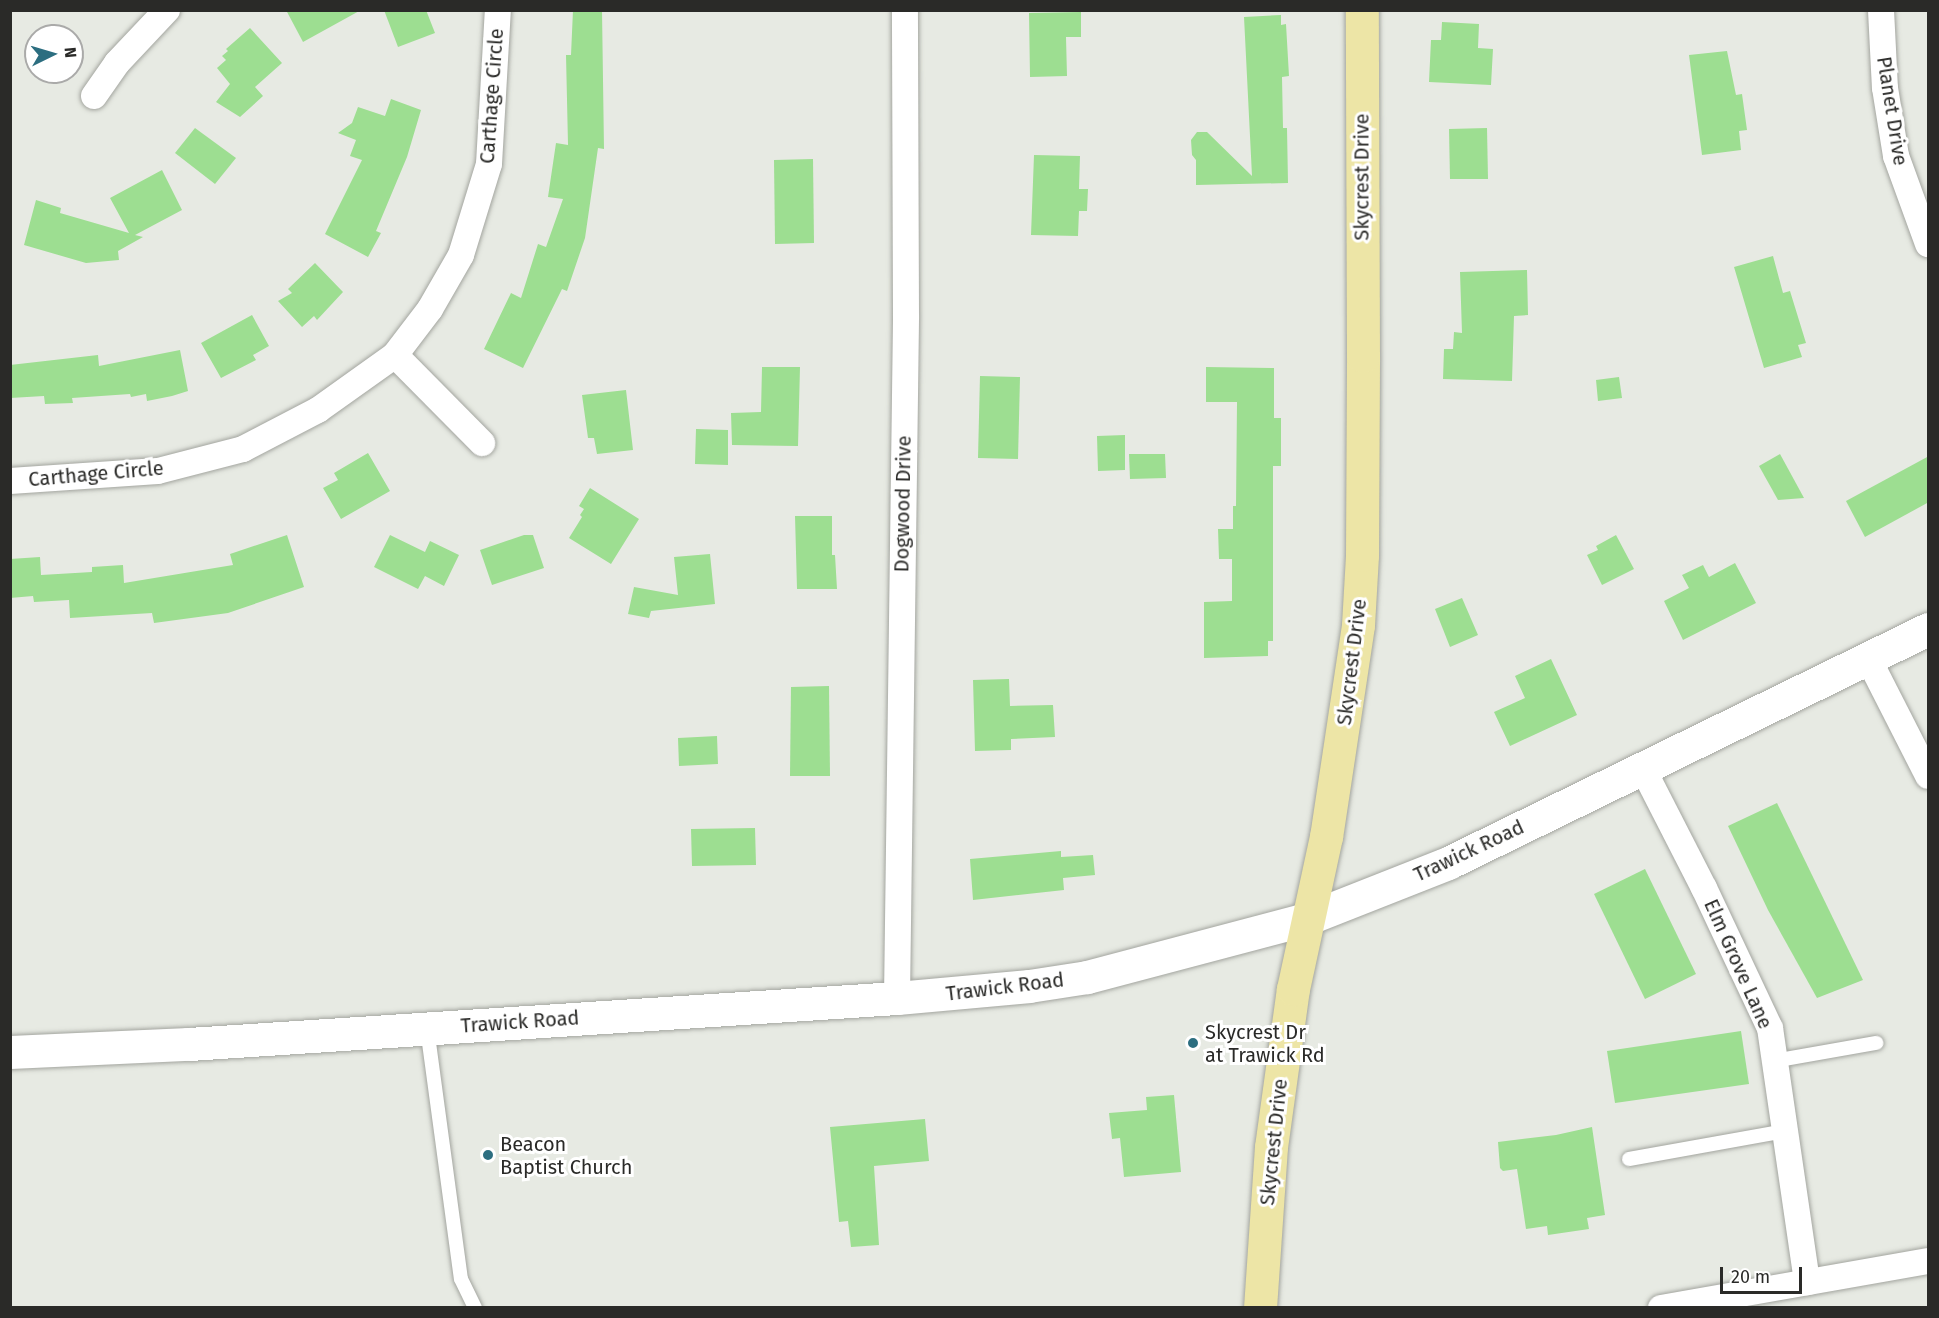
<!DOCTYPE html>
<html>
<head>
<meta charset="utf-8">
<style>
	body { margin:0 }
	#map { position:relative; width:1939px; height:1318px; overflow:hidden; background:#e7eae3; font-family:"Fira Sans",sans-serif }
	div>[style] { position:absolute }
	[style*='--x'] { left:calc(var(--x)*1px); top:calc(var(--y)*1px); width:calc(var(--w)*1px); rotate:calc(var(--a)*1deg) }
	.building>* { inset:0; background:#9dde91 }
	.roads { filter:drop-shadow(0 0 2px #a3a59f) drop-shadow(0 0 2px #a3a59f) }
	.service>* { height:14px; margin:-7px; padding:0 7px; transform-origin:7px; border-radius:7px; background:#fff }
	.minor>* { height:26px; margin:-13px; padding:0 13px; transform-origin:13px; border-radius:13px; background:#fff }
	.tertiary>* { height:33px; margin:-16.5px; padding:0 16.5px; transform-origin:16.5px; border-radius:16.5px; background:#fff }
	.primary>* { height:33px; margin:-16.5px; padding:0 16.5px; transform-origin:16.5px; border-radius:16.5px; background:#ede5a6 }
	.dots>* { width:16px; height:16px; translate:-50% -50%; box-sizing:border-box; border:3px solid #fff; border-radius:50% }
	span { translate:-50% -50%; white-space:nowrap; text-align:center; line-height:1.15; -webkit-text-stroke:6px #fff; paint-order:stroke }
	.street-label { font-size:20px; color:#2a2a28 }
	.poi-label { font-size:20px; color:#2a2a28 }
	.left { translate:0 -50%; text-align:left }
	.frame { position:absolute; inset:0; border:12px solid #2a2a28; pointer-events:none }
	.north { position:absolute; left:24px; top:24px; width:60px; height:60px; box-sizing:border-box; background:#fff; border:2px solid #aaaaa9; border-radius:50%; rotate:85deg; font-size:16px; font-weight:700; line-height:24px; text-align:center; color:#2a2a28 }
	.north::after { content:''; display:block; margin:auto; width:21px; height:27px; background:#2c6e80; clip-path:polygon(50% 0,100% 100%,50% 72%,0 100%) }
	.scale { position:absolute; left:1720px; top:1267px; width:82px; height:27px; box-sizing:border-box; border:3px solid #2a2a28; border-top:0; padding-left:8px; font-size:18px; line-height:21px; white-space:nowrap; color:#2a2a28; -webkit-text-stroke:4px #fff; paint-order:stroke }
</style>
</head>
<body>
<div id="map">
	<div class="building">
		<i style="clip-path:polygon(286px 10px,361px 10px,303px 42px)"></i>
		<i style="clip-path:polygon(384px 10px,426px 10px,435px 33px,398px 47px)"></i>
		<i style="clip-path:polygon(573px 10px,602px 10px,604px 149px,598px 148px,585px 238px,567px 291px,562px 289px,523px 368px,484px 349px,511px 293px,521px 298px,538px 244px,546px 247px,563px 199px,548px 197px,556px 143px,568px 145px,566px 55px,571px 55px)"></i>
		<i style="clip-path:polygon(1081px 12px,1081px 37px,1066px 37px,1067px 76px,1030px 77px,1029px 13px)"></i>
		<i style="clip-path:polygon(1281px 15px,1281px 25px,1286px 24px,1289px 76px,1282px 77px,1283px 128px,1287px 128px,1288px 183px,1196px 185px,1196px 160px,1192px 155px,1191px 140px,1197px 132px,1207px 132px,1252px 176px,1244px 17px)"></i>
		<i style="clip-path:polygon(1442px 22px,1479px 24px,1478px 48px,1493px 49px,1491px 85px,1429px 82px,1431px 40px,1441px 40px)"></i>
		<i style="clip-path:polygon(250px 28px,282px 63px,255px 87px,263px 96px,240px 117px,216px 102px,230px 84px,217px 68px,226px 60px,222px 56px,228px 51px,226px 49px)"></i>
		<i style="clip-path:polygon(1727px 51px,1736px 95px,1742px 94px,1747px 130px,1739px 131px,1741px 150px,1702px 155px,1689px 55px)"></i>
		<i style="clip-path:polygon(391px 99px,421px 110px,407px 157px,376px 231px,381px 233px,368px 257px,325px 234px,362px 160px,350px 156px,356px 140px,338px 133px,352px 123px,358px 107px,385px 116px)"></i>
		<i style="clip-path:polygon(195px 128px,236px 158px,215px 184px,175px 153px)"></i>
		<i style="clip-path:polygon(1487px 128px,1488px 179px,1450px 179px,1449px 129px)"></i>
		<i style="clip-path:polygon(1034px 155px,1080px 156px,1079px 189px,1088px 189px,1087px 211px,1079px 211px,1078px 236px,1031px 235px)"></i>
		<i style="clip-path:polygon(813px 159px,814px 243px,775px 244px,774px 160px)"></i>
		<i style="clip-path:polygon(162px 170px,182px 210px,135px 235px,143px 237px,118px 251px,119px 260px,86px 263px,24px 245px,36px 200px,61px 208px,60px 213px,129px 233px,110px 198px)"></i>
		<i style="clip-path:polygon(1773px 256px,1783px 293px,1790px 291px,1806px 343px,1798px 345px,1802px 357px,1764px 368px,1734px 267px)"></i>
		<i style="clip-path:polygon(315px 263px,343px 292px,317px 320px,314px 316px,302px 327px,278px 301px,292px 293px,288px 289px)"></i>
		<i style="clip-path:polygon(1527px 270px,1528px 315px,1514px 316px,1512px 381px,1443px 379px,1444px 349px,1453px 349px,1454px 332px,1462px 333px,1460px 272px)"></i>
		<i style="clip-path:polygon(252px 315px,269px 346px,253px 355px,256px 360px,221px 378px,201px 343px)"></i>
		<i style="clip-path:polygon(180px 350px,188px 391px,172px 396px,147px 401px,146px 394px,131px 397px,130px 394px,72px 398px,73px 403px,45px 404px,44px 396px,10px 398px,10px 365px,98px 355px,99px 366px)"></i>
		<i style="clip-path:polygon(762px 367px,800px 367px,798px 446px,732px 445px,731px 413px,761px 412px)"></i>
		<i style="clip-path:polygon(1206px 367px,1274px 368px,1274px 418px,1281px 418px,1281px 466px,1273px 466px,1273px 641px,1268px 641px,1268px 656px,1204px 658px,1204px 602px,1232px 601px,1232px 559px,1219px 559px,1218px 529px,1233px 529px,1233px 506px,1236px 506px,1237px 402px,1206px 402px)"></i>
		<i style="clip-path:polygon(980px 376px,1020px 377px,1018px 459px,978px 458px)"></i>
		<i style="clip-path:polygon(1619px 377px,1622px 398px,1598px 401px,1596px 380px)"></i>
		<i style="clip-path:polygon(626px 390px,633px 450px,597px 454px,594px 438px,588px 438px,582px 395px)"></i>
		<i style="clip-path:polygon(696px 429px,728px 430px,728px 465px,695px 464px)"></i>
		<i style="clip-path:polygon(1125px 435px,1125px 470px,1098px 471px,1097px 436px)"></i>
		<i style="clip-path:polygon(368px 453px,390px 491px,341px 519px,323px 488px,338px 480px,334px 473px)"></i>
		<i style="clip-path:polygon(1129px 454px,1165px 454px,1166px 478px,1130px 479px)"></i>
		<i style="clip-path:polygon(1780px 454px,1804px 498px,1778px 500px,1759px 466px)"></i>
		<i style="clip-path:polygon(1929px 456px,1929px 502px,1865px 537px,1846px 501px)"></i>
		<i style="clip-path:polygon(590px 488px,639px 519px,611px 564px,569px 538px,582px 517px,580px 515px,584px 509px,579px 506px)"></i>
		<i style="clip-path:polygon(795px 516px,832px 516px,832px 555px,835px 555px,837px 589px,797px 589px)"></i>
		<i style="clip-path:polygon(287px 535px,304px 587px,228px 613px,154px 623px,152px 613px,70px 618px,69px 600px,34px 602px,33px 596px,10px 598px,10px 559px,40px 557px,41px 575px,92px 572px,92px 567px,123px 565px,124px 583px,233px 565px,230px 554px)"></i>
		<i style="clip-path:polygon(390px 535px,425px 552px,430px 541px,459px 555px,444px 586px,425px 576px,418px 589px,374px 567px)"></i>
		<i style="clip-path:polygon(524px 535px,533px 535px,544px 568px,492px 585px,480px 550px)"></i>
		<i style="clip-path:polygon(1616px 535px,1634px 569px,1602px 585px,1587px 555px,1598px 550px,1596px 546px)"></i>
		<i style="clip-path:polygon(710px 554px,715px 604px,651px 611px,649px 618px,628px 614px,634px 587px,678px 595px,674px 557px)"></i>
		<i style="clip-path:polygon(1735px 563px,1756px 603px,1683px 640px,1664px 601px,1689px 588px,1682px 575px,1703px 565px,1709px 577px)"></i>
		<i style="clip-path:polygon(1462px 598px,1478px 635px,1450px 647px,1435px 609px)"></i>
		<i style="clip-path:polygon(1551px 659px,1577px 715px,1510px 746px,1494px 712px,1525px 698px,1515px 676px)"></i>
		<i style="clip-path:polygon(1009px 679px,1010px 706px,1053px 705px,1055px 737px,1011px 739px,1011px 750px,975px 751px,973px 680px)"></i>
		<i style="clip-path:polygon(829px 686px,830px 776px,790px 776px,791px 687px)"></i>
		<i style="clip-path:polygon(717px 736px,718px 764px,679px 766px,678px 738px)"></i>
		<i style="clip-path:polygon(1777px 803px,1863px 980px,1817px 998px,1768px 910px,1728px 826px)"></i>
		<i style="clip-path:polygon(755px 828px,756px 865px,692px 866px,691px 829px)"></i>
		<i style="clip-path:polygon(1061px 851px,1061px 857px,1093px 855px,1095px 875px,1063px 878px,1064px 890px,973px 900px,970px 859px)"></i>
		<i style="clip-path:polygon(1645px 869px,1696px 974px,1645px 999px,1594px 894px)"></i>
		<i style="clip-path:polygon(1741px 1031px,1749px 1084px,1615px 1103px,1607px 1051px)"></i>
		<i style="clip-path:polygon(1174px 1095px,1181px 1172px,1124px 1177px,1120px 1138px,1112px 1139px,1109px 1113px,1147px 1110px,1146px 1097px)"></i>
		<i style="clip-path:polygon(925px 1119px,929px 1161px,874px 1166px,879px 1245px,851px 1247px,848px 1221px,839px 1222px,830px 1127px)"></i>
		<i style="clip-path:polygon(1592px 1127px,1605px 1215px,1587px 1218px,1589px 1229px,1548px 1235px,1547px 1226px,1526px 1229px,1517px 1169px,1503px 1171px,1500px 1168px,1498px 1142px,1556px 1135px)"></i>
	</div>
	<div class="roads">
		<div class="service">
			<i style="--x:427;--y:1028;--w:253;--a:82.3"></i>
			<i style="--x:461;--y:1279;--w:32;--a:64"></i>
			<i style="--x:1774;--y:1061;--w:104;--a:-10"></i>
			<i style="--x:1629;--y:1159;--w:158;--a:-10.2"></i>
		</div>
		<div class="minor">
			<i style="--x:1881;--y:10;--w:78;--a:87.1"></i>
			<i style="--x:1885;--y:88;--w:69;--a:80.8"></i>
			<i style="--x:1896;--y:156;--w:94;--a:70"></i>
			<i style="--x:94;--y:96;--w:40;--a:-55.1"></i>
			<i style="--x:117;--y:63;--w:73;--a:-46.7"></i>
			<i style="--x:395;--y:355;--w:124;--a:45.3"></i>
			<i style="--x:10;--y:481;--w:148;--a:-3.9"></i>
			<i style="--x:158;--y:471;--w:88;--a:-14.5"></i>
			<i style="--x:243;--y:449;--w:85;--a:-27.5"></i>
			<i style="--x:318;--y:410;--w:95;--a:-35.5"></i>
			<i style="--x:395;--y:355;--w:58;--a:-52.7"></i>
			<i style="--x:430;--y:309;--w:62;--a:-60.1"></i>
			<i style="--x:461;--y:255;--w:95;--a:-72.9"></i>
			<i style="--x:489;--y:164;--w:154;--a:-86.7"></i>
			<i style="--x:1869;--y:660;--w:130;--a:63"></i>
			<i style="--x:1642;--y:767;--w:136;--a:62.9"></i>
			<i style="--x:1704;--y:888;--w:155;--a:64.8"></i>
			<i style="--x:1770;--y:1028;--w:257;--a:81.7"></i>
			<i style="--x:897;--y:998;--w:682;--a:-89.24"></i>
			<i style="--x:906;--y:316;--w:306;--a:-90.2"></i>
			<i style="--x:1661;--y:1308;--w:271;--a:-10"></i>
		</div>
		<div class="tertiary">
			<i style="--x:10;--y:1052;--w:179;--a:-2.6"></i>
			<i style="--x:189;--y:1044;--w:709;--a:-3.72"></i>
			<i style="--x:897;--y:998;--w:133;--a:-5.2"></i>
			<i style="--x:1029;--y:986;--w:59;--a:-8.8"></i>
			<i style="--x:1087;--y:977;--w:227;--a:-14.8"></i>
			<i style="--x:1306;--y:919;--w:153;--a:-21.5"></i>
			<i style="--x:1448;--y:863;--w:534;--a:-25.99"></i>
		</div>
		<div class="primary">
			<i style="--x:1260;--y:1308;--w:161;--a:-86.1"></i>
			<i style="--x:1271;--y:1147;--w:160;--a:-82.1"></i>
			<i style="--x:1293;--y:989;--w:156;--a:-77.8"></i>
			<i style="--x:1326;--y:837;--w:214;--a:-81.4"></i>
			<i style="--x:1358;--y:625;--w:70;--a:-86.7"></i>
			<i style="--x:1362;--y:555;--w:199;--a:-89.7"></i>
			<i style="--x:1363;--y:356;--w:346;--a:-90.2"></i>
		</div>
	</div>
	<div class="dots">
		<i style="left:1193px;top:1043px;background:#2c6e80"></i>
		<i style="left:488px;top:1155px;background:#2c6e80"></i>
	</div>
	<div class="street-label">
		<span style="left:492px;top:96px;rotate:-86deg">Carthage Circle</span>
		<span style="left:1892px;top:111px;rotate:81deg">Planet Drive</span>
		<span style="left:1362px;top:177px;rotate:-90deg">Skycrest Drive</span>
		<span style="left:96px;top:474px;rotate:-5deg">Carthage Circle</span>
		<span style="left:903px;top:504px;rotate:-89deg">Dogwood Drive</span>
		<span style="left:1352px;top:662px;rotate:-83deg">Skycrest Drive</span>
		<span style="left:1469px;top:851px;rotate:-25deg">Trawick Road</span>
		<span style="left:1738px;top:964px;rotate:66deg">Elm Grove Lane</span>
		<span style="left:1005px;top:987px;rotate:-7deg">Trawick Road</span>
		<span style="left:520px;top:1022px;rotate:-4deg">Trawick Road</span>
		<span style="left:1274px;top:1142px;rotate:-84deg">Skycrest Drive</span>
	</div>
	<div class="poi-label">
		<span class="left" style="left:1205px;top:1044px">Skycrest Dr<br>at Trawick Rd</span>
		<span class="left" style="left:500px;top:1156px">Beacon<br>Baptist Church</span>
	</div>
	<div class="frame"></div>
	<div class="north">N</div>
	<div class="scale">20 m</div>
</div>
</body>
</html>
